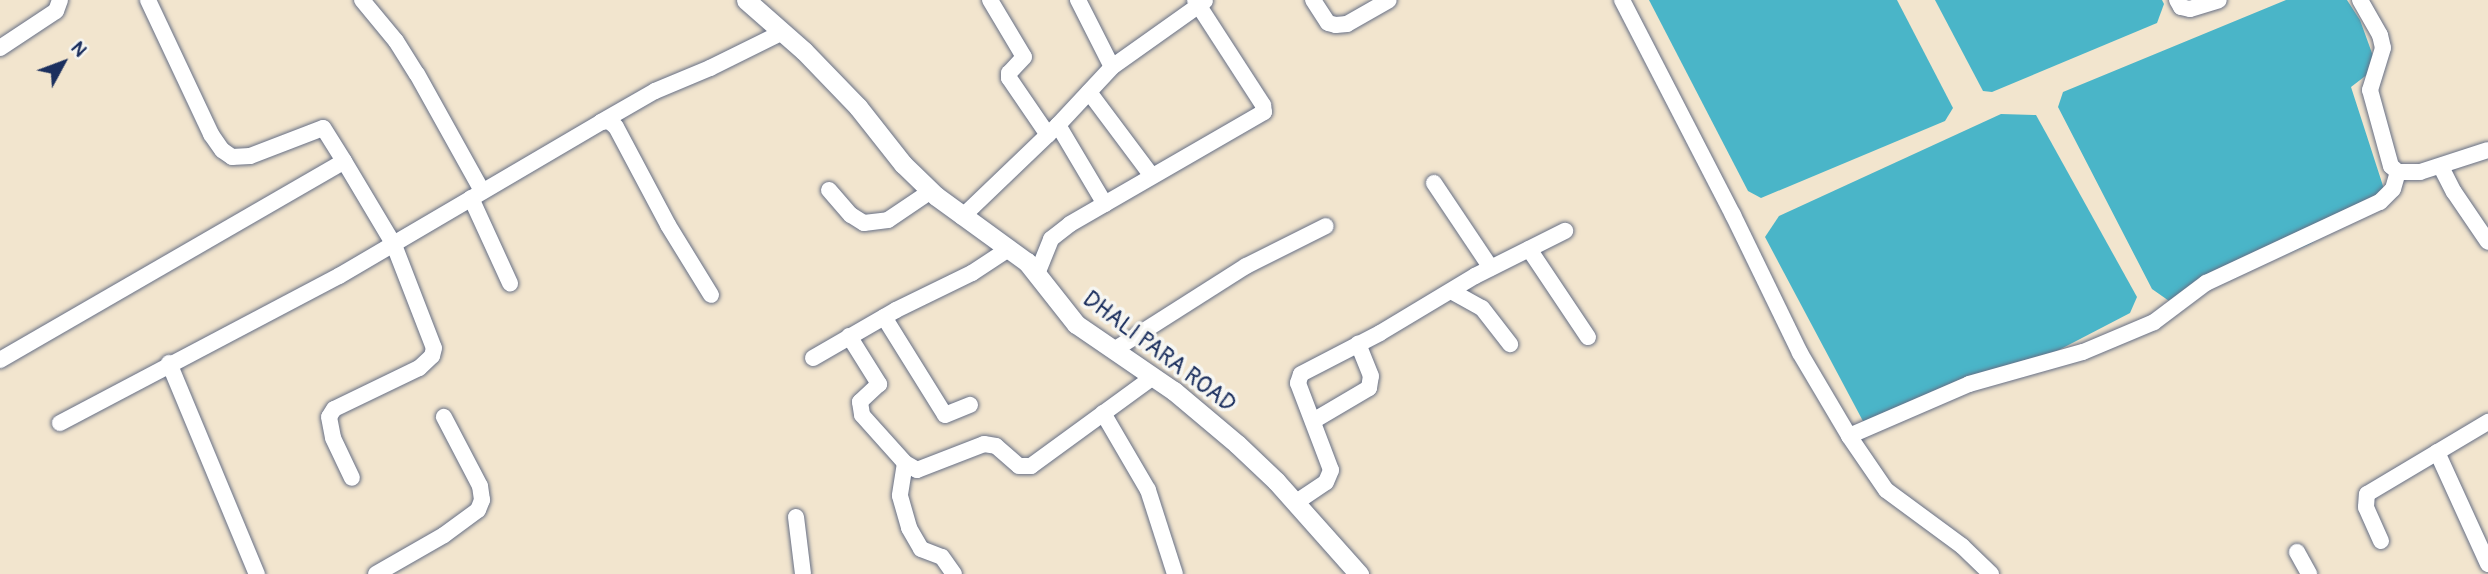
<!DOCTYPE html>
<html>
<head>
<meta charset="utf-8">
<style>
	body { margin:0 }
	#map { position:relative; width:2488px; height:574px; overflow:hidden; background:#f2e5ce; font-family:Pangolin,sans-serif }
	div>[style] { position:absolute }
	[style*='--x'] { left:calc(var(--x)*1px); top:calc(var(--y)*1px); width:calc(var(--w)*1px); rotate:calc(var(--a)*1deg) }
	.water>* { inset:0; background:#4ab5c8 }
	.roads { filter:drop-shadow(0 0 2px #666f85) drop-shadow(0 0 2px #666f85) }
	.minor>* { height:16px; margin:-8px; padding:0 8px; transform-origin:8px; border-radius:8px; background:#fff }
	.tertiary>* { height:19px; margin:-9.5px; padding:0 9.5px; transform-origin:9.5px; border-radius:9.5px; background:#fff }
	span { translate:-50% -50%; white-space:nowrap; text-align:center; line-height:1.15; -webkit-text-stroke:7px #f6f6f2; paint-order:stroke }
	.street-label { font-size:23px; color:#1b2f5e }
	.north { position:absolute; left:28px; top:28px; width:70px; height:70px; -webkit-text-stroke:5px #f6f6f2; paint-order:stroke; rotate:49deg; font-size:19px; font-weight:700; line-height:28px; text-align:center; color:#1b2f5e }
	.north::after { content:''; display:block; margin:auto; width:24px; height:32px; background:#1b2f5e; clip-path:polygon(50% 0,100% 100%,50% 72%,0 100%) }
</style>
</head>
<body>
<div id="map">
	<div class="water">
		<i style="clip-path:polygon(1649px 0,1897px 0,1953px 108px,1945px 121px,1761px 198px,1748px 191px)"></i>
		<i style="clip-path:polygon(1935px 0,2162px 0,2164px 4px,2157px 23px,1992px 92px,1983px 91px)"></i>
		<i style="clip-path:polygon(2286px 0,2347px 0,2360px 20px,2377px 67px,2351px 87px,2384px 189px,2366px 210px,2310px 244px,2172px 303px,2152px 289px,2058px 107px,2063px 92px)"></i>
		<i style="clip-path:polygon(2001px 114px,2036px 115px,2137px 297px,2130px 313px,2032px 364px,1864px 423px,1765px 237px,1779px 216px)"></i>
	</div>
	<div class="roads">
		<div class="minor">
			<i style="--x:362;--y:0;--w:53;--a:50.3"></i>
			<i style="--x:396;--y:41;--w:39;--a:58"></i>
			<i style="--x:417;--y:74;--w:134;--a:60.9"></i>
			<i style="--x:990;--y:0;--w:66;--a:59.2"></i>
			<i style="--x:1024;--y:57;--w:22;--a:133"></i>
			<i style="--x:1009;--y:73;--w:5;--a:90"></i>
			<i style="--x:1009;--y:78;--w:69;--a:55.6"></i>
			<i style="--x:1078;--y:0;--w:75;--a:63.1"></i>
			<i style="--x:1313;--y:0;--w:27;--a:57"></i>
			<i style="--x:1328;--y:23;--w:8;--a:14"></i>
			<i style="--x:1336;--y:25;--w:11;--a:-5"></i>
			<i style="--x:1347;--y:24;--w:48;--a:-29.7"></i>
			<i style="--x:1622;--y:0;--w:242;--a:62.7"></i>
			<i style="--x:1733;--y:215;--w:153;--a:64.1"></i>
			<i style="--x:1800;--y:353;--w:96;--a:59.4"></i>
			<i style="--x:2177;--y:0;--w:8;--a:60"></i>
			<i style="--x:2181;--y:7;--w:9;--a:13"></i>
			<i style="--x:2190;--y:9;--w:30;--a:-17"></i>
			<i style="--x:2360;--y:0;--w:40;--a:60.3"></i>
			<i style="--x:2380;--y:35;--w:13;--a:77"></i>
			<i style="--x:2383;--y:48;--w:44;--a:107.2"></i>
			<i style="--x:2370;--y:90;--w:79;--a:74.6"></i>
			<i style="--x:2391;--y:166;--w:9;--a:41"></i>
			<i style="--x:2398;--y:172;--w:22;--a:0"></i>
			<i style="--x:2420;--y:172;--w:71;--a:-17.9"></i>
			<i style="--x:0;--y:48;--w:67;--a:-33.5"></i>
			<i style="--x:56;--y:11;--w:12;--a:-70"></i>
			<i style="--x:1089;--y:92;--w:104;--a:53.2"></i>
			<i style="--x:601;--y:122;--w:62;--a:-29.9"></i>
			<i style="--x:655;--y:91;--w:60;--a:-22.7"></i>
			<i style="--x:710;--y:68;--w:81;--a:-26.3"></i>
			<i style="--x:1058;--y:125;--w:92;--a:59.3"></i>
			<i style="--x:344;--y:161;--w:98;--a:59.2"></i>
			<i style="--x:394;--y:245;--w:110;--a:68.8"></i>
			<i style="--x:434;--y:348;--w:8;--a:104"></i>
			<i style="--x:432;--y:356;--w:18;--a:137"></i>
			<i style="--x:419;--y:368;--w:94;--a:154.2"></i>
			<i style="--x:334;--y:409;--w:9;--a:122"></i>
			<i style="--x:329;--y:417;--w:21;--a:79"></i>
			<i style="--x:333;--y:438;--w:44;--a:64.6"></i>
			<i style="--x:2441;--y:167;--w:28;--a:63"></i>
			<i style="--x:2454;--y:192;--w:60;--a:55.8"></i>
			<i style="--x:1434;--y:183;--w:102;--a:56.2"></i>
			<i style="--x:829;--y:190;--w:33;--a:49"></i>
			<i style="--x:851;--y:215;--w:15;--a:32"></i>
			<i style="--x:864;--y:223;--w:24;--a:-7"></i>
			<i style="--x:888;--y:220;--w:52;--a:-34"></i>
			<i style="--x:471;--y:198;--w:94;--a:65.4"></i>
			<i style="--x:962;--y:217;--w:133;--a:-43.8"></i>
			<i style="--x:1058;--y:125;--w:79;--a:-47"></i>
			<i style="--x:1112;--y:67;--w:114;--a:-35.4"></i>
			<i style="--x:1529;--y:249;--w:106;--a:56.2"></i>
			<i style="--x:1037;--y:274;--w:38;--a:-68"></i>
			<i style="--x:1051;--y:239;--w:24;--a:-38"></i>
			<i style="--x:1070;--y:224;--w:224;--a:-30"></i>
			<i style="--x:1264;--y:112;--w:7;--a:-98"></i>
			<i style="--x:1263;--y:105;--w:125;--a:-122.9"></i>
			<i style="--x:1451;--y:291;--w:35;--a:29"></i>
			<i style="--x:1482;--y:308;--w:46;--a:52.1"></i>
			<i style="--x:884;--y:317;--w:115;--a:58.1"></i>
			<i style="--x:945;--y:415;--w:27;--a:-22"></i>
			<i style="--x:849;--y:336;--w:57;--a:58"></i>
			<i style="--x:879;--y:384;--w:26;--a:137"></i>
			<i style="--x:860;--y:402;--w:13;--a:81"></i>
			<i style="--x:862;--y:415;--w:64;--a:48.1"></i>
			<i style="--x:905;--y:463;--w:14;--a:30"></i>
			<i style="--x:917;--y:470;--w:72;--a:-21.2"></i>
			<i style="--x:984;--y:444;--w:12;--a:9"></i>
			<i style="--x:996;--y:446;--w:30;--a:41"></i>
			<i style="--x:1019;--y:466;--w:12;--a:0"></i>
			<i style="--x:1031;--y:466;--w:151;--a:-36.1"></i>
			<i style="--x:1114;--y:350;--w:156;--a:-32.5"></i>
			<i style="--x:1246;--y:266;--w:89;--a:-26.6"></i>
			<i style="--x:813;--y:358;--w:96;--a:-30"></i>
			<i style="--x:896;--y:310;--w:85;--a:-26"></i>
			<i style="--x:972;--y:273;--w:45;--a:-33.3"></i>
			<i style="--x:0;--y:360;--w:397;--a:-30"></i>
			<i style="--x:344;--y:161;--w:39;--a:-122"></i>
			<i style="--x:323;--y:128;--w:78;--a:159"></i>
			<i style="--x:250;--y:156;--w:18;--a:177"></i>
			<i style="--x:232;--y:157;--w:12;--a:-145"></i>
			<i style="--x:222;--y:150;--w:19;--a:-125"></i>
			<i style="--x:211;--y:134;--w:148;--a:-115.2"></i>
			<i style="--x:169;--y:363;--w:229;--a:67.4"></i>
			<i style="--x:1103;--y:413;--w:89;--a:59.7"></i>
			<i style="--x:1148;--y:490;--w:88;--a:72.2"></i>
			<i style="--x:1313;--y:421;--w:65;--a:-30.5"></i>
			<i style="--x:1369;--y:388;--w:12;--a:-81"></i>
			<i style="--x:1371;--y:376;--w:35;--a:-112"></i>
			<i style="--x:60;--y:423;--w:315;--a:-27.8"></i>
			<i style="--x:339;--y:276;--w:304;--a:-30.4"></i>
			<i style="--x:601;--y:122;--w:8;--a:-7"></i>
			<i style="--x:609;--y:121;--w:9;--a:41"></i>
			<i style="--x:616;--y:127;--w:111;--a:62"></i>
			<i style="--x:668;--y:225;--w:82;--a:58.4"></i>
			<i style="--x:2437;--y:452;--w:123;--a:65.5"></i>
			<i style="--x:905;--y:463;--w:33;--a:99"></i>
			<i style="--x:900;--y:496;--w:33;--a:74"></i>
			<i style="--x:909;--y:528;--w:24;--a:60"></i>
			<i style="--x:921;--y:549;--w:22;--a:21"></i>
			<i style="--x:942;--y:557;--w:21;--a:55"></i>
			<i style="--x:1295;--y:503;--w:37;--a:-34"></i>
			<i style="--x:1326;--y:482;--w:13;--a:-67"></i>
			<i style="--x:1331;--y:470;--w:93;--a:-110.8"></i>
			<i style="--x:1298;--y:383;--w:9;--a:-72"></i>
			<i style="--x:1301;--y:374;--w:89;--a:-27.4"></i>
			<i style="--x:1380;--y:333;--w:111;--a:-31"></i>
			<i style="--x:1475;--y:276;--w:101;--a:-26.6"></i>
			<i style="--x:796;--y:517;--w:57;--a:83"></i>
			<i style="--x:2381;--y:541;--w:37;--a:-114"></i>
			<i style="--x:2366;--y:507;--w:13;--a:-86"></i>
			<i style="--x:2367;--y:494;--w:141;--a:-30.8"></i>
			<i style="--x:2297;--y:552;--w:25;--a:61"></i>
			<i style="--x:376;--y:574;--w:78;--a:-29.8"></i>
			<i style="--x:444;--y:535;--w:42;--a:-36.3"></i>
			<i style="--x:478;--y:510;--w:11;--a:-68"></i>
			<i style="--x:482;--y:500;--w:14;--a:-98"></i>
			<i style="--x:480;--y:486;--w:78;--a:-117.6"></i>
			<i style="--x:1991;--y:574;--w:40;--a:-136"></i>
			<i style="--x:1962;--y:546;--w:94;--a:-143.6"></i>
			<i style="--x:1886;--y:490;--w:65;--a:-124.4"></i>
			<i style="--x:1849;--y:436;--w:131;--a:-23.4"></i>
			<i style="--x:1969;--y:384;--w:118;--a:-15.7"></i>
			<i style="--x:2083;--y:352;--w:77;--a:-22.9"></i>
			<i style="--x:2154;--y:322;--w:65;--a:-36.9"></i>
			<i style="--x:2206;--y:283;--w:192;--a:-25"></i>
			<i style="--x:2380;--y:202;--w:18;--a:-45"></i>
			<i style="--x:2393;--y:189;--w:18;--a:-74"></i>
		</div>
		<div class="tertiary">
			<i style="--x:746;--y:0;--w:77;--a:41.3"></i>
			<i style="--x:804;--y:51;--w:78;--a:46"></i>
			<i style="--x:858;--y:107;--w:73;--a:51.7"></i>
			<i style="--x:903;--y:164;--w:46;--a:44.1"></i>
			<i style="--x:936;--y:196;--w:112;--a:36"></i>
			<i style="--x:1027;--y:262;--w:79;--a:51.7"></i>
			<i style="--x:1076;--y:324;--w:119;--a:34.4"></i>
			<i style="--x:1174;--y:391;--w:82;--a:40.1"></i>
			<i style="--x:1237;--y:444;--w:54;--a:43.5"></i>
			<i style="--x:1276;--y:481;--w:125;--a:48.3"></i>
		</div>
	</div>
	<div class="street-label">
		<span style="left:1159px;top:352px;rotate:37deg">DHALI PARA ROAD</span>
	</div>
	<div class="north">N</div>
</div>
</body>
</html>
